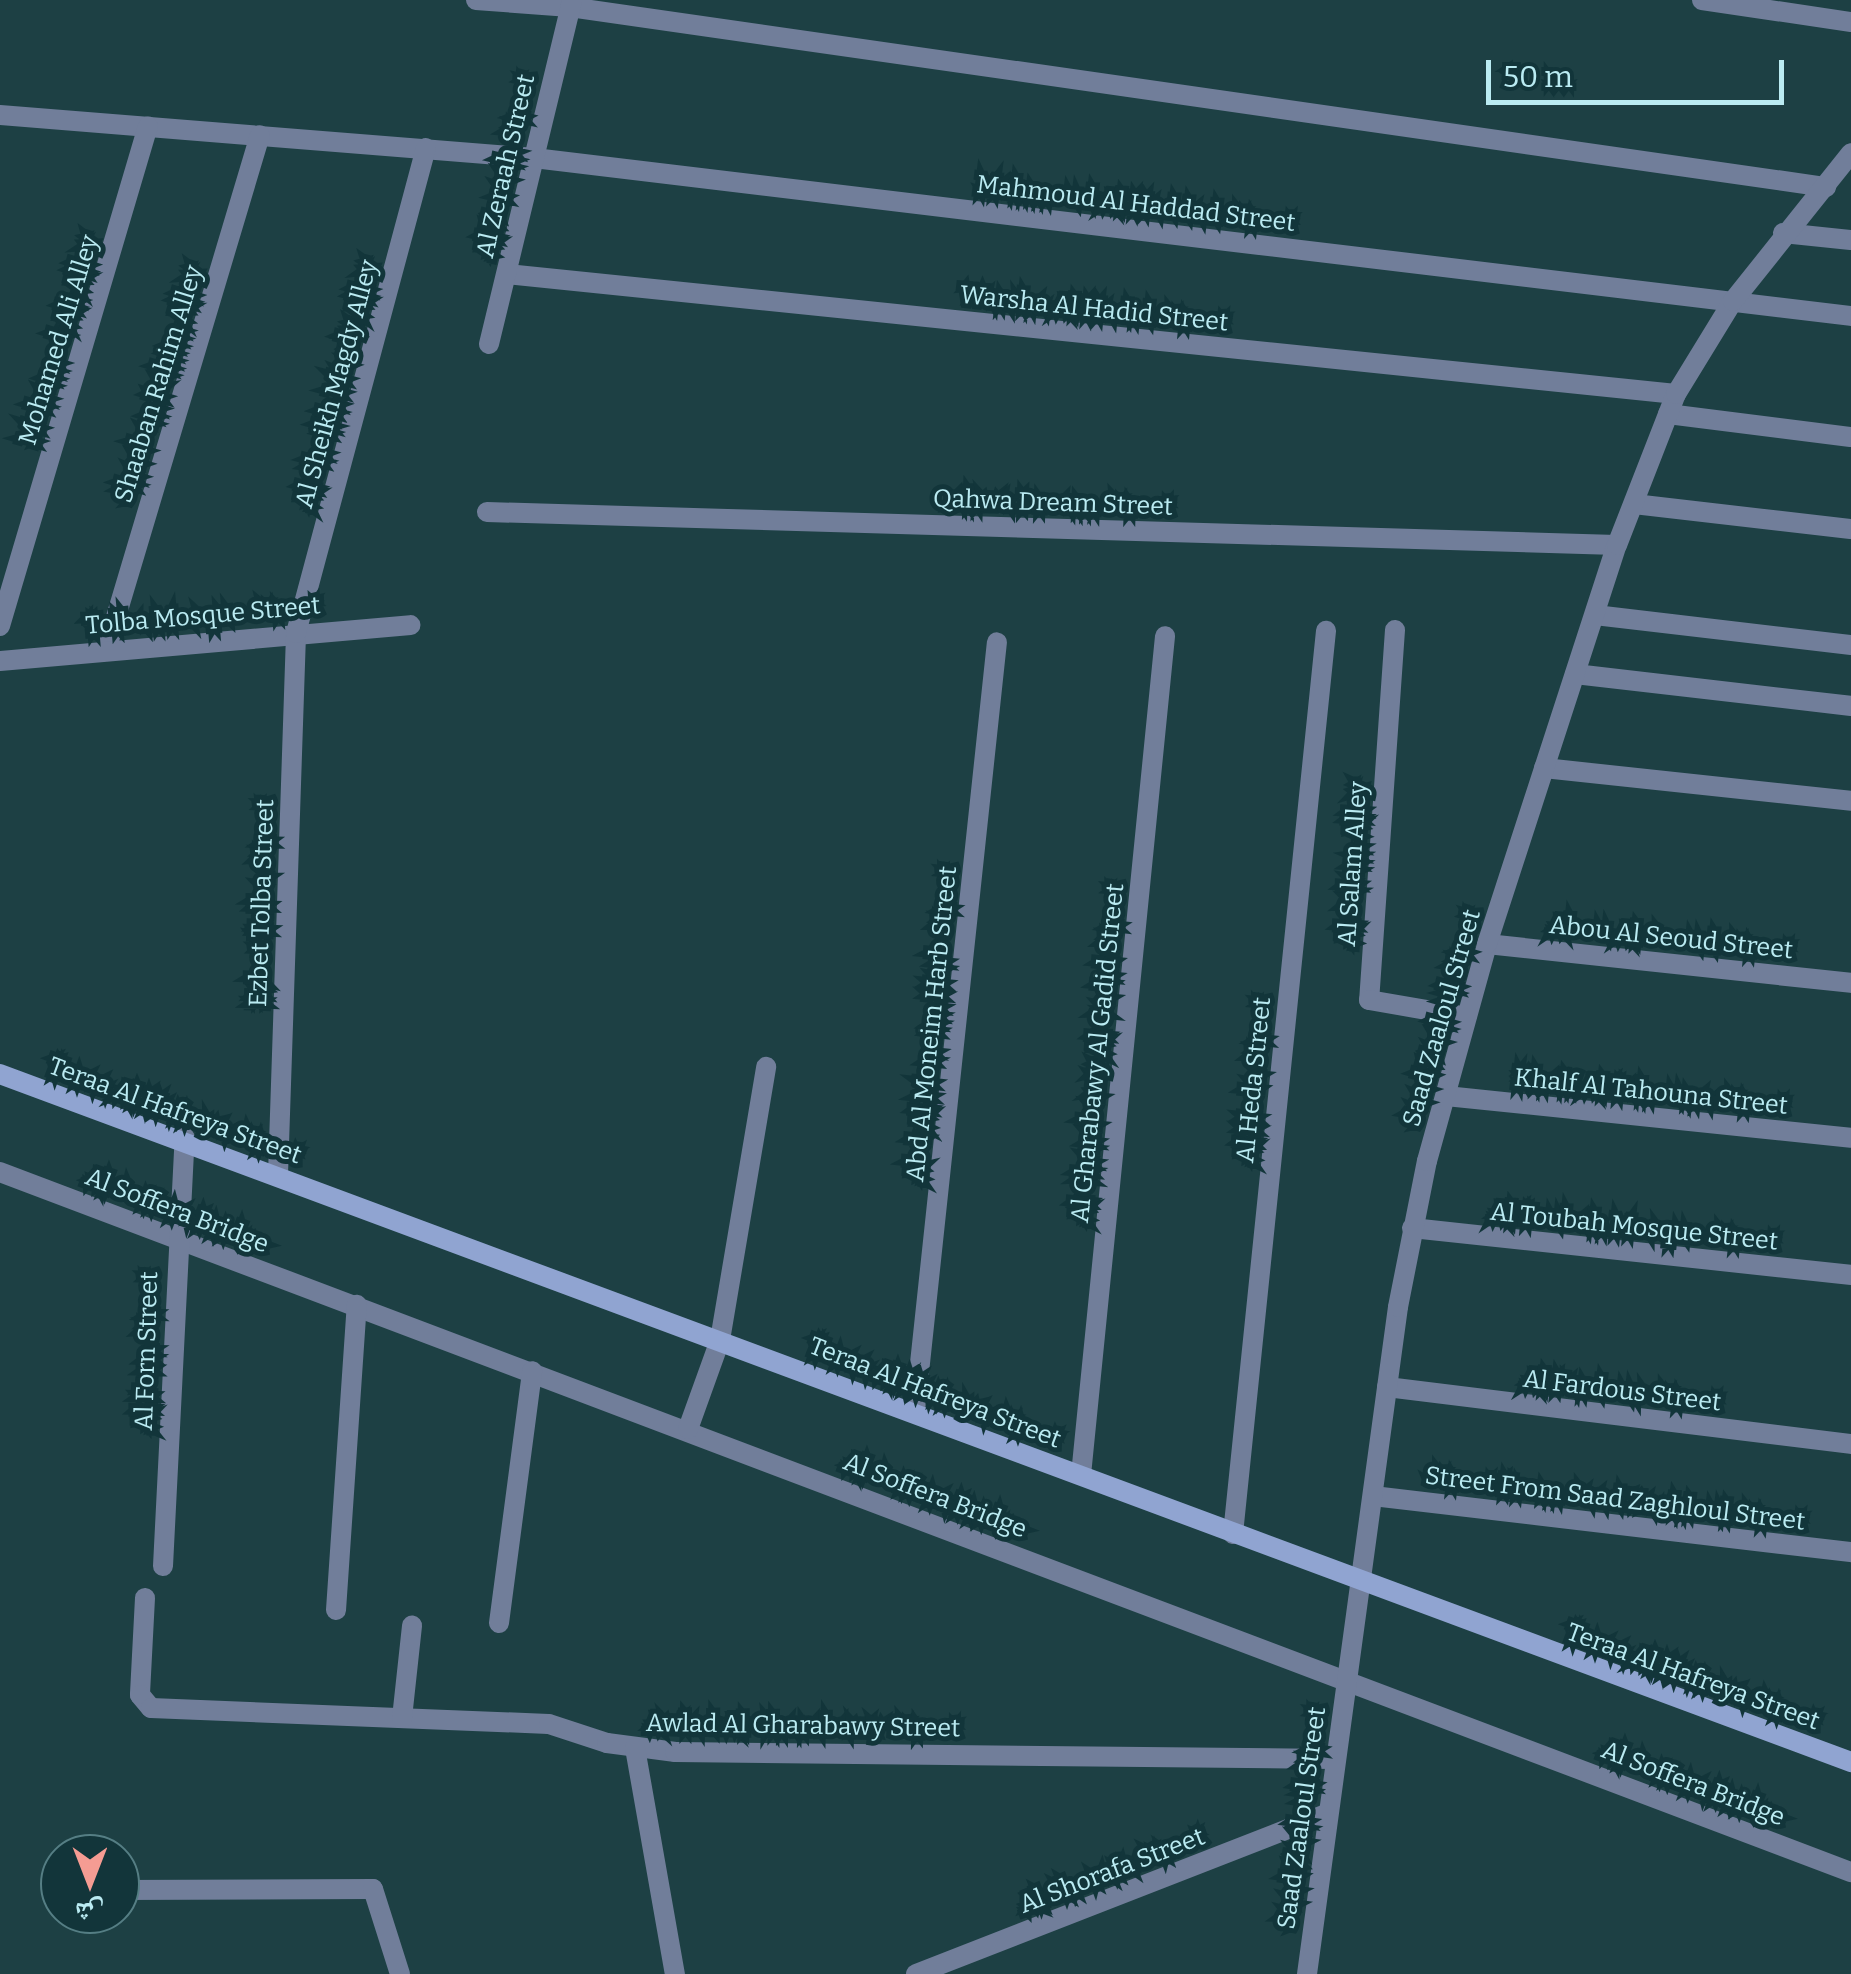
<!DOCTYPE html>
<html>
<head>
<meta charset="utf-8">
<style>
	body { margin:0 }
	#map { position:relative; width:1851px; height:1974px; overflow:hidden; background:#1d4044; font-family:Bitter,"Noto Naskh Arabic",serif }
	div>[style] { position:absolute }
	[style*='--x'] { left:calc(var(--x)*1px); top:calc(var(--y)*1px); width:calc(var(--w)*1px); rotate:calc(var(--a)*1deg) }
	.street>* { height:20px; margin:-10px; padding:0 10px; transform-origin:10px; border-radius:10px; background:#717e9a }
	.secondary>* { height:20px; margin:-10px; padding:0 10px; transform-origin:10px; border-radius:10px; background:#90a4d1 }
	span { translate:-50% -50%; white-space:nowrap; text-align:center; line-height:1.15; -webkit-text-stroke:10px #12353a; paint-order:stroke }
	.street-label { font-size:25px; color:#baebf2 }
	.north { position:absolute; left:40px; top:1834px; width:100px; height:100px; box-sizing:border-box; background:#12353a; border:2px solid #557e84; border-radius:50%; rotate:180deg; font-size:28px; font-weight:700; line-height:40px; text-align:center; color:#baebf2 }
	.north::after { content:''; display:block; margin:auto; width:35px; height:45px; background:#f59c93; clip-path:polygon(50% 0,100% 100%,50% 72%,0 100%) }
	.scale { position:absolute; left:1486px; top:60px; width:298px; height:45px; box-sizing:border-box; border:5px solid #baebf2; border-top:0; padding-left:12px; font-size:30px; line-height:35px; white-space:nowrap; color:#baebf2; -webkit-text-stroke:8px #12353a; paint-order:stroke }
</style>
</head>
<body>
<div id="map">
	<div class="street">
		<i style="--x:476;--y:0;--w:94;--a:4.3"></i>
		<i style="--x:570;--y:7;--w:1269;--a:8.16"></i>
		<i style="--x:1702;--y:0;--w:151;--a:8.4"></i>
		<i style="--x:0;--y:115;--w:536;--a:4.6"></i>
		<i style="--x:534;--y:158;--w:1326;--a:6.84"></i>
		<i style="--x:1783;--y:233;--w:68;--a:5.9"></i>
		<i style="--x:507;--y:274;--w:1175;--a:5.86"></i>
		<i style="--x:489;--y:344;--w:354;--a:-76.4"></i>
		<i style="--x:1668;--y:414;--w:184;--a:7.2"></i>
		<i style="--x:1634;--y:504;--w:218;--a:6.6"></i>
		<i style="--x:487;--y:512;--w:1130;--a:1.67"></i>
		<i style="--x:1595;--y:615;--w:258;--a:6.7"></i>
		<i style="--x:0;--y:626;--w:521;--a:-73.51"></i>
		<i style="--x:1395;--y:630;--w:371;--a:94"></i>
		<i style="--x:1369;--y:1000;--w:99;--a:9.8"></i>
		<i style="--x:107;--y:647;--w:534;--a:-73.36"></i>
		<i style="--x:0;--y:661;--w:412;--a:-5"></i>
		<i style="--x:1575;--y:674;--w:278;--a:6.6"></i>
		<i style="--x:1544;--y:768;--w:309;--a:6.1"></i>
		<i style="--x:1487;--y:944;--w:366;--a:6.1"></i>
		<i style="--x:1446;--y:1096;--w:407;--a:5.9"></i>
		<i style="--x:0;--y:1172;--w:1979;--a:20.72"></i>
		<i style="--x:278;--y:1174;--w:541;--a:-88.09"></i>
		<i style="--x:296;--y:633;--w:502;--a:-75"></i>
		<i style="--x:1412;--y:1228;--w:442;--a:6.1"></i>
		<i style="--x:1387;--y:1387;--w:467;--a:7"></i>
		<i style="--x:915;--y:1410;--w:772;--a:-83.91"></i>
		<i style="--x:688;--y:1429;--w:95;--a:-70.2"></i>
		<i style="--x:720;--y:1340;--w:277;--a:-80.4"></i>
		<i style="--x:1081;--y:1475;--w:843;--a:-84.28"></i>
		<i style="--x:1373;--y:1496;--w:481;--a:6.7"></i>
		<i style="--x:1233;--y:1534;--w:908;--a:-84.12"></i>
		<i style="--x:163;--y:1566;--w:429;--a:-87.1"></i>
		<i style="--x:145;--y:1598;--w:97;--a:93"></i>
		<i style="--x:140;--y:1695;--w:17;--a:50"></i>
		<i style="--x:151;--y:1708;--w:398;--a:2.3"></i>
		<i style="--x:549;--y:1724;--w:61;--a:18.1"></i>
		<i style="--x:607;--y:1743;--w:69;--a:7.5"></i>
		<i style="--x:675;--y:1752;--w:658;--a:0.61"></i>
		<i style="--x:336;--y:1610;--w:306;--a:-86.1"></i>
		<i style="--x:499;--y:1623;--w:254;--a:-82.5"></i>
		<i style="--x:402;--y:1718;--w:93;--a:-83.8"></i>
		<i style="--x:635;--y:1748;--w:230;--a:80"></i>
		<i style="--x:120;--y:1890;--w:253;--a:-0.2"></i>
		<i style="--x:373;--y:1889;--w:89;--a:72.4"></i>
		<i style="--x:916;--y:1974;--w:440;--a:-21.3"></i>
		<i style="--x:1307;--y:1974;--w:673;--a:-82.23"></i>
		<i style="--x:1398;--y:1307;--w:149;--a:-78.8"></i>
		<i style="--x:1427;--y:1161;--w:225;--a:-74.5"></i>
		<i style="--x:1487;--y:944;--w:420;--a:-72"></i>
		<i style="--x:1617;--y:545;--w:162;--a:-68.7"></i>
		<i style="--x:1676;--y:394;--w:109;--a:-58.5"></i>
		<i style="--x:1733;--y:301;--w:189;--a:-51.4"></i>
	</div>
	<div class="secondary">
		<i style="--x:0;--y:1074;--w:1975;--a:20.39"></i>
	</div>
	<div class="street-label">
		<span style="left:506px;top:166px;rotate:-77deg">Al Zeraah Street</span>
		<span style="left:1136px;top:204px;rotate:7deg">Mahmoud Al Haddad Street</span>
		<span style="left:1094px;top:309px;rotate:6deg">Warsha Al Hadid Street</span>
		<span style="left:59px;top:340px;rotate:-73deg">Mohamed Ali Alley</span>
		<span style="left:159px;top:384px;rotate:-73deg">Shaaban Rahim Alley</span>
		<span style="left:337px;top:384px;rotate:-75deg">Al Sheikh Magdy Alley</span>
		<span style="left:1053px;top:503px;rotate:2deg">Qahwa Dream Street</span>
		<span style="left:203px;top:616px;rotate:-5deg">Tolba Mosque Street</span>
		<span style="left:1353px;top:864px;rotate:-86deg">Al Salam Alley</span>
		<span style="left:262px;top:903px;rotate:-88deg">Ezbet Tolba Street</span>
		<span style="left:1671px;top:938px;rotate:6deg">Abou Al Seoud Street</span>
		<span style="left:1442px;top:1018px;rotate:-74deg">Saad Zaaloul Street</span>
		<span style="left:932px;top:1024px;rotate:-84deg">Abd Al Moneim Harb Street</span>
		<span style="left:1098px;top:1053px;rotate:-84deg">Al Gharabawy Al Gadid Street</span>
		<span style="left:1254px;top:1080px;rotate:-84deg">Al Heda Street</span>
		<span style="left:1651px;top:1092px;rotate:6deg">Khalf Al Tahouna Street</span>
		<span style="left:175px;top:1111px;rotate:20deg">Teraa Al Hafreya Street</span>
		<span style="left:177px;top:1211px;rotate:21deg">Al Soffera Bridge</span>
		<span style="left:1634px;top:1227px;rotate:6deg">Al Toubah Mosque Street</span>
		<span style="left:147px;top:1351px;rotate:-88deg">Al Forn Street</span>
		<span style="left:1622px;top:1391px;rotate:7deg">Al Fardous Street</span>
		<span style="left:935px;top:1393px;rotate:21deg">Teraa Al Hafreya Street</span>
		<span style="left:935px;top:1496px;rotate:21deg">Al Soffera Bridge</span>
		<span style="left:1615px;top:1499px;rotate:7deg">Street From Saad Zaghloul Street</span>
		<span style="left:1693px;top:1677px;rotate:20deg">Teraa Al Hafreya Street</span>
		<span style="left:803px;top:1726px;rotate:1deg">Awlad Al Gharabawy Street</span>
		<span style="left:1693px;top:1784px;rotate:21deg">Al Soffera Bridge</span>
		<span style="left:1302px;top:1818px;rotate:-82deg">Saad Zaaloul Street</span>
		<span style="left:1112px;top:1871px;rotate:-21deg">Al Shorafa Street</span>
	</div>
	<div class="north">ش</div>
	<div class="scale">50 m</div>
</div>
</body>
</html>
